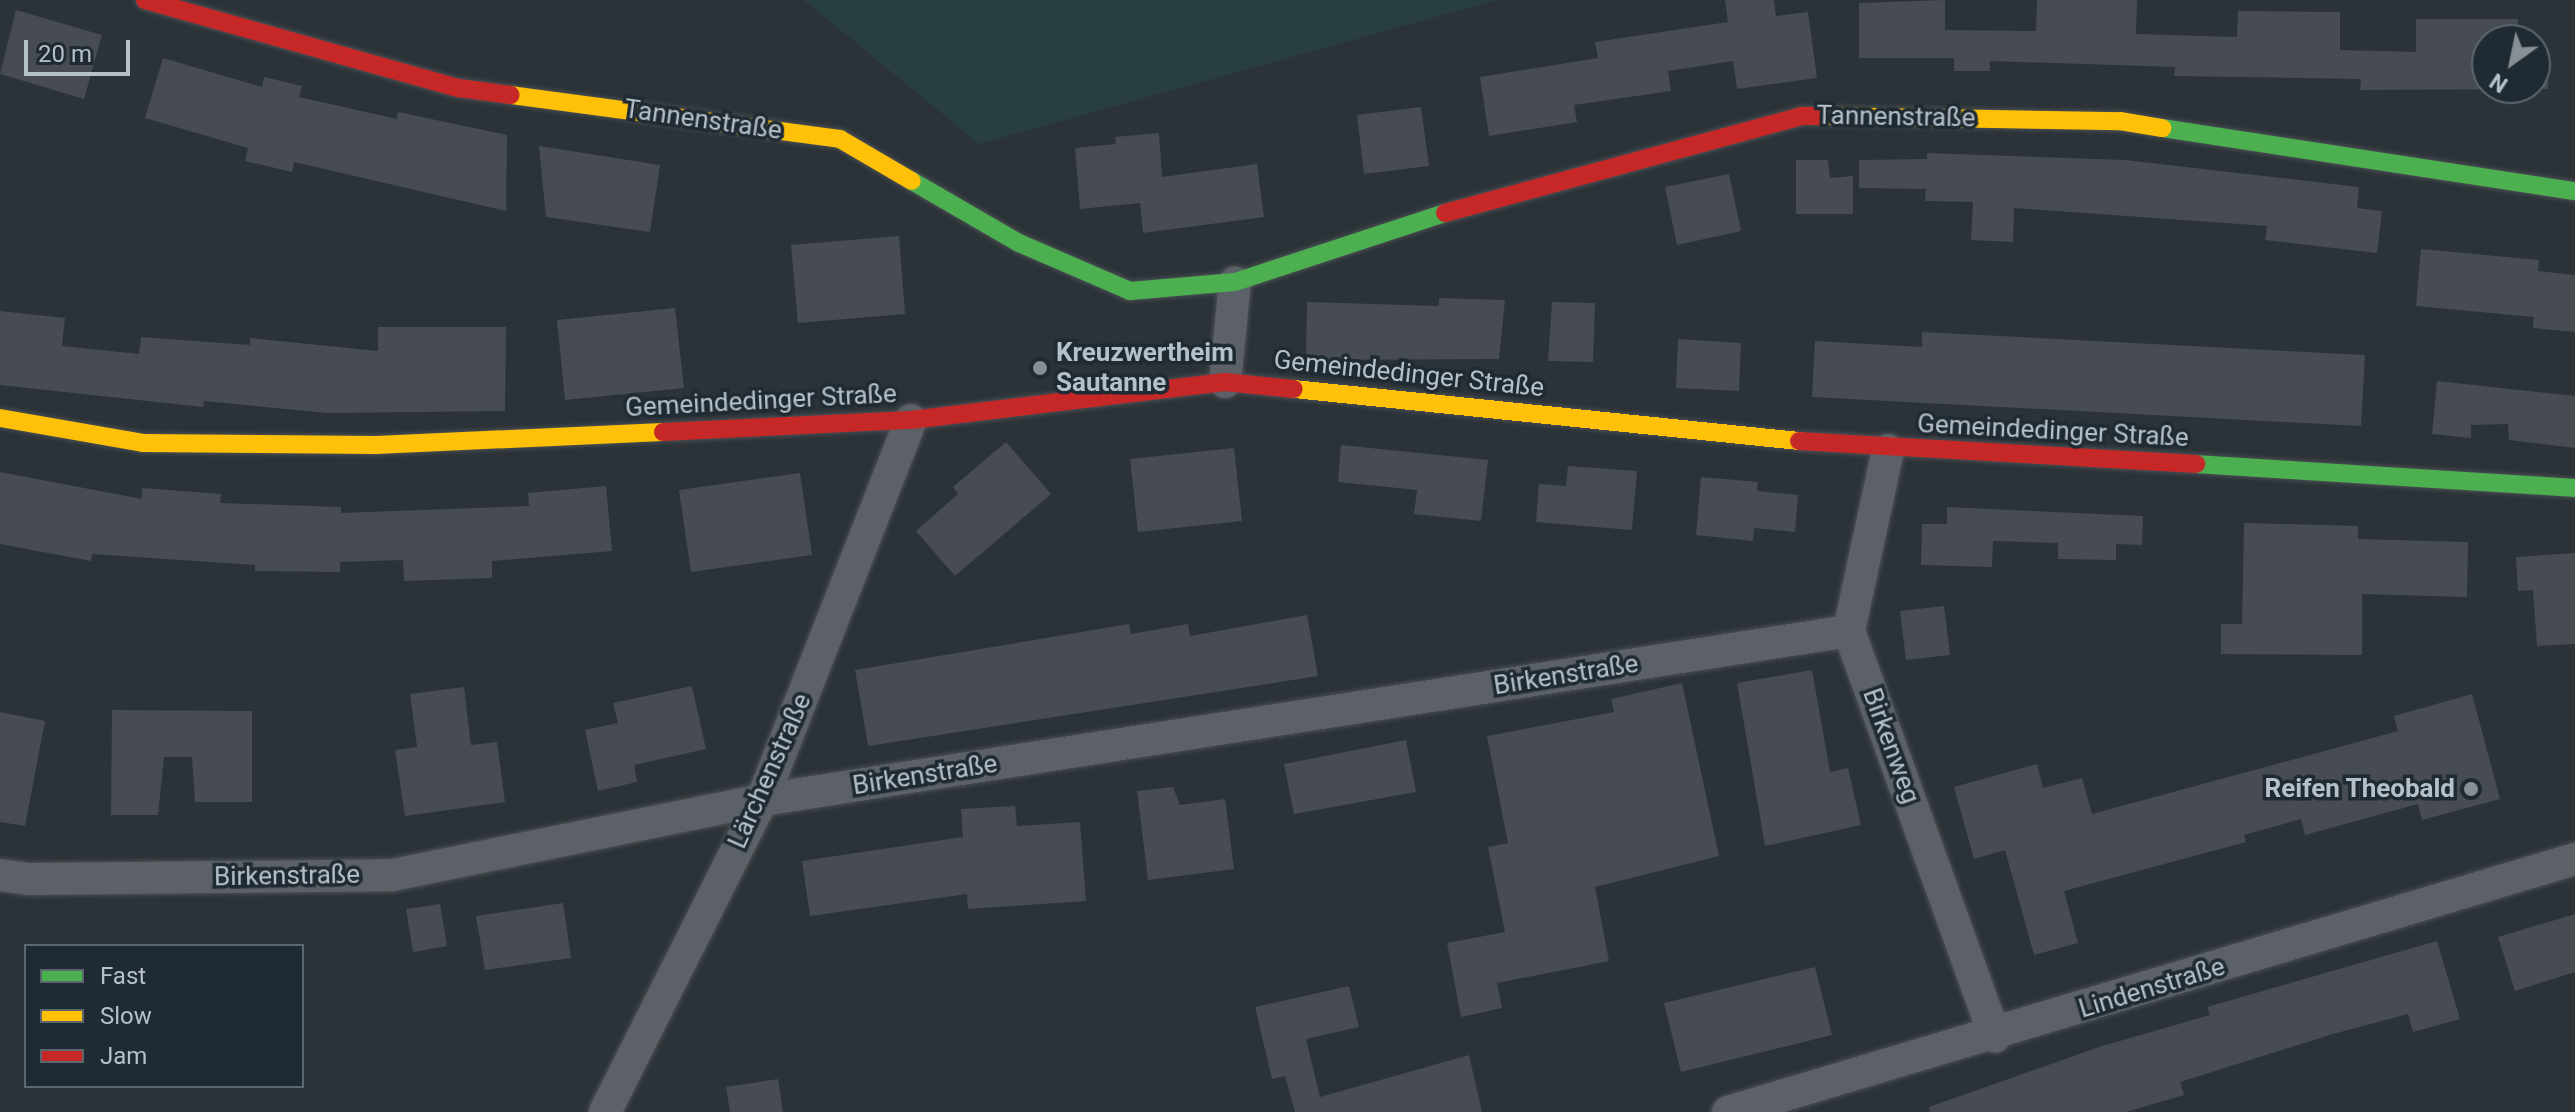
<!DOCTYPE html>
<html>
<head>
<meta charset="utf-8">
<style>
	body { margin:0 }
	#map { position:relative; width:2575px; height:1112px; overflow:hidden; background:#2c3338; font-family:Roboto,sans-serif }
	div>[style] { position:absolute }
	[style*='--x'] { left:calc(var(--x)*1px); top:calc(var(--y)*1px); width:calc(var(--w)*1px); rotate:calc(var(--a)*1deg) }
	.green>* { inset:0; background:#293f3f }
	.building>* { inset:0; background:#464c51 }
	.roads { filter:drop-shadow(0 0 2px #4a4f53) drop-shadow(0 0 2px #4a4f53) }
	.street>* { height:32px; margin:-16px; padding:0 16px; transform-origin:16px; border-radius:16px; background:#5b6167 }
	.fast>* { height:18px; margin:-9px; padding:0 9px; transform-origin:9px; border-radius:9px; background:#4caf50 }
	.slow>* { height:18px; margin:-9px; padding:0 9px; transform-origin:9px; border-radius:9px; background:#ffc107 }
	.jam>* { height:18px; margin:-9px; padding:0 9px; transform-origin:9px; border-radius:9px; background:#c62828 }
	.dots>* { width:22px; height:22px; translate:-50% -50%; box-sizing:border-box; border:4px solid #1f2a33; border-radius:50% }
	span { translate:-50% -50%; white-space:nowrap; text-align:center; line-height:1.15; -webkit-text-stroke:7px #1f2a33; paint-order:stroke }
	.street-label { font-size:26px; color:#b6c0c9 }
	.poi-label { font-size:26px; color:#b6c0c9; font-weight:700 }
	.left { translate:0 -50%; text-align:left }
	.right { translate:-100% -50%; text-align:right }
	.legend { position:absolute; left:24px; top:944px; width:280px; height:144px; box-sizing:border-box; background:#1f2a33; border:2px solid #5b666f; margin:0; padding:10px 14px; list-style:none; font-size:24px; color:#b6c0c9 }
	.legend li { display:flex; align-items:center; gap:16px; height:40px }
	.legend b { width:40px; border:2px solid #5b666f }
	.north { position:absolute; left:2471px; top:24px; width:80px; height:80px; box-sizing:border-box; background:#1f2a33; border:2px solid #5b666f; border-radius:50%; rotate:213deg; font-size:22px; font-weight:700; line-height:32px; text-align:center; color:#b6c0c9 }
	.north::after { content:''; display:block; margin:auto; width:28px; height:36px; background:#868f96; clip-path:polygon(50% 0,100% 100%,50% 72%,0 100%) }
	.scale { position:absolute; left:24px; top:40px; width:106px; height:36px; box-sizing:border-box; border:4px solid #b6c0c9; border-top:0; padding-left:10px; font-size:24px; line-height:28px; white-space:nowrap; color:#b6c0c9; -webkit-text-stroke:6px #1f2a33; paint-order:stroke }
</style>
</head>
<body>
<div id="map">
	<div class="green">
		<i style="clip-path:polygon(804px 0,1497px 0,979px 144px)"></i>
	</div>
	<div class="building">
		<i style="clip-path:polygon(1725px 0,1774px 0,1776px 16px,1808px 12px,1817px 78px,1737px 89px,1733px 61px,1668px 71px,1671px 91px,1574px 105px,1577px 122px,1489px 136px,1480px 77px,1598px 58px,1595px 42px,1728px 22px)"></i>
		<i style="clip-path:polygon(1945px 0,1945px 30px,2036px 31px,2037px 0,2137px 0,2136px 34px,2237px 37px,2238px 11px,2340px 12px,2340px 50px,2416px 52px,2416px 19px,2518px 19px,2518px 40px,2487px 40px,2487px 88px,2535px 88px,2535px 49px,2548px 49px,2548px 89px,2360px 90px,2361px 79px,2174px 76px,2175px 67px,1990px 61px,1990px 71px,1954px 71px,1954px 58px,1859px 58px,1859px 3px)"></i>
		<i style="clip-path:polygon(16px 10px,102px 35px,84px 99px,0 74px)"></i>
		<i style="clip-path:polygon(163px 58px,262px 87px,264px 77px,302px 86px,299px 97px,397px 119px,398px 112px,507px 135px,506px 211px,294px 162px,292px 172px,245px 161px,248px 148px,145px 118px)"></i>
		<i style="clip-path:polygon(1421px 107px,1429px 166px,1364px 174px,1357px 115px)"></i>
		<i style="clip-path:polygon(1159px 133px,1162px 177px,1257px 164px,1264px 217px,1143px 233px,1140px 203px,1080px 209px,1075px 148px,1116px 144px,1115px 137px)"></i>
		<i style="clip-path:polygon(539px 146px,660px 165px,650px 232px,546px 217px)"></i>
		<i style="clip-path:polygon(1927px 153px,2125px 160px,2359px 187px,2357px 208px,2382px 211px,2377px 253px,2265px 240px,2267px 226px,2014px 208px,2013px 242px,1971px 240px,1973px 202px,1925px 201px,1926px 189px,1859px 188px,1859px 160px,1927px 159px)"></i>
		<i style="clip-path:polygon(1796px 160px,1828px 160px,1830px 178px,1853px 176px,1853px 214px,1796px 214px)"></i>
		<i style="clip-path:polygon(1729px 174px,1741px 231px,1677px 245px,1665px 187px)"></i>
		<i style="clip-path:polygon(899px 236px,905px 314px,798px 323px,791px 245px)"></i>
		<i style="clip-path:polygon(2421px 249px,2539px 260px,2538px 271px,2575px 275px,2575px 332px,2533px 328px,2534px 317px,2416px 306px)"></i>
		<i style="clip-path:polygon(1439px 298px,1505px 300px,1499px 359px,1306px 360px,1307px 302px,1439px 306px)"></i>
		<i style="clip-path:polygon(1552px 302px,1595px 303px,1593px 362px,1548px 361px)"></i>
		<i style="clip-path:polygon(675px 308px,684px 388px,565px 400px,557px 320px)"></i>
		<i style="clip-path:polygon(0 311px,65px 318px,62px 346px,139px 354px,141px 337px,250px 345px,250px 338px,378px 351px,378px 327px,506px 327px,505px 411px,327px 413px,204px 401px,203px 407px,0 385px)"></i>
		<i style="clip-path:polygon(1922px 332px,2365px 355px,2361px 426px,1812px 397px,1815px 341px,1922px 347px)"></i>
		<i style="clip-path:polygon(1678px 339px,1741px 343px,1739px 391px,1676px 388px)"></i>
		<i style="clip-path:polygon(2437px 381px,2575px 396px,2575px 448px,2509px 440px,2508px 424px,2471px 425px,2471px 438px,2432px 434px)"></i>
		<i style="clip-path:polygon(1006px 442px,1051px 494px,955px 576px,916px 531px,958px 494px,953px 487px)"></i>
		<i style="clip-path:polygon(1341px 445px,1488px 460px,1481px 521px,1414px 514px,1417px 490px,1338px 482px)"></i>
		<i style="clip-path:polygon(1234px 448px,1242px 521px,1138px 532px,1130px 459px)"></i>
		<i style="clip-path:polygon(1568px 466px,1637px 471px,1632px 530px,1536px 522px,1539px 484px,1566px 486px)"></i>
		<i style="clip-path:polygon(0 472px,142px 499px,142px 488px,221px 494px,220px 503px,341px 507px,341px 513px,529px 506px,528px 493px,606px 486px,612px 551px,492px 561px,492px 578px,404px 581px,403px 560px,340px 562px,340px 572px,255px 571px,255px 565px,92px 554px,91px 561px,0 544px)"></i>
		<i style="clip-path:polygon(800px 473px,812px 555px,691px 572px,679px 490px)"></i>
		<i style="clip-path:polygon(1701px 477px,1758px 482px,1757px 491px,1798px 495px,1795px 532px,1754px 528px,1753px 541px,1696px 535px)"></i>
		<i style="clip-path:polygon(1947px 507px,2143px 516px,2142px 545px,2116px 544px,2116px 560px,2058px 559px,2058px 543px,1993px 541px,1992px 567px,1921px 565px,1922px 524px,1947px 524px)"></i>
		<i style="clip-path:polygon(2244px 523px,2358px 526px,2358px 539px,2468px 542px,2467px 597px,2362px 594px,2362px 655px,2221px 654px,2221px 624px,2242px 624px)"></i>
		<i style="clip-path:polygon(2575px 553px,2575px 644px,2537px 646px,2533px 590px,2518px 591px,2516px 557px)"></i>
		<i style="clip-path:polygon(1944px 606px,1950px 655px,1906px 660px,1900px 611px)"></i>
		<i style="clip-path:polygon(1307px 615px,1318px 676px,868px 746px,855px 670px,1129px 624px,1131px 634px,1188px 624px,1190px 636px)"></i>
		<i style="clip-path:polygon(1812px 670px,1830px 772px,1848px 768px,1861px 825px,1765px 846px,1737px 683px)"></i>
		<i style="clip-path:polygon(1682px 683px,1719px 856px,1595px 887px,1609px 961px,1497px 983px,1502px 1008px,1461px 1017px,1447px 943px,1505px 932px,1488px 847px,1508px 843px,1487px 736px,1614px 712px,1611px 699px)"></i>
		<i style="clip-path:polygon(692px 686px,706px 749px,634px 765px,637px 782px,598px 791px,585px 730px,618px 723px,613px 703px)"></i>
		<i style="clip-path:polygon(464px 687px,471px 745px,497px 742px,505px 802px,405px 816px,395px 750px,417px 747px,410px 694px)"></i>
		<i style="clip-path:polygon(2472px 694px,2500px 799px,2422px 820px,2418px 804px,2305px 835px,2301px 819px,2244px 835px,2246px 842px,2064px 891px,2078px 943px,2034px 955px,2005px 850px,1974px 859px,1954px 787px,2037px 764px,2043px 788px,2082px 778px,2092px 814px,2398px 731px,2394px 716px)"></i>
		<i style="clip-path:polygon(112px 710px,252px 711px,252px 802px,195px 802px,192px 757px,164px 757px,158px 815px,111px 815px)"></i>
		<i style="clip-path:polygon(0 712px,45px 721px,25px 826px,0 822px)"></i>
		<i style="clip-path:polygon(1406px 740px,1416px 792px,1294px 814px,1284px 764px)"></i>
		<i style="clip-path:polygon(1173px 787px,1180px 805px,1225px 799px,1234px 869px,1148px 880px,1137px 791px)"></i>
		<i style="clip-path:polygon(1015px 806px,1017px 826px,1080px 822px,1086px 901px,968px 909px,967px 894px,810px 916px,802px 861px,963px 837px,961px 809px)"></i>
		<i style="clip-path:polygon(563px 903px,571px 958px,485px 970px,476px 916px)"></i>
		<i style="clip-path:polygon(440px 904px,447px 946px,413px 952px,406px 909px)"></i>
		<i style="clip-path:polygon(2575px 914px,2575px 972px,2515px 991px,2498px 937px)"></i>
		<i style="clip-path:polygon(2437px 941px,2460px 1019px,2413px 1032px,2408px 1014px,2333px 1034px,2180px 1082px,2184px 1095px,2126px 1112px,1930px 1112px,1929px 1107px,2099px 1047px,2210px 1015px,2207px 1007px)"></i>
		<i style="clip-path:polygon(1815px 967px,1832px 1035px,1681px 1072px,1664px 1003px)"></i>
		<i style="clip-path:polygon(1349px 986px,1359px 1027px,1306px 1039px,1320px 1097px,1469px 1055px,1482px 1112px,1295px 1112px,1285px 1076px,1272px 1079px,1255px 1007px)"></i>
		<i style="clip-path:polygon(778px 1079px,783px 1112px,730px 1112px,726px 1087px)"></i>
	</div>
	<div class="roads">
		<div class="street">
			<i style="--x:1225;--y:382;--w:100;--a:-84.3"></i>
			<i style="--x:1888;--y:450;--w:185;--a:102.2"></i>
			<i style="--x:1849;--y:631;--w:431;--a:70.2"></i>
			<i style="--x:0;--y:875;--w:27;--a:8"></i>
			<i style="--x:27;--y:879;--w:366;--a:-0.6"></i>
			<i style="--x:393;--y:875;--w:377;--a:-11.5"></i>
			<i style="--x:762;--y:800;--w:1100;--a:-8.84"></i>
			<i style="--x:605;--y:1112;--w:349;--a:-63.3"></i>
			<i style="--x:762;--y:800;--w:408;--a:-68.6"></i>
			<i style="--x:1728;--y:1112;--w:884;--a:-16.63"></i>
		</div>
		<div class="fast">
			<i style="--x:2162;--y:128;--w:418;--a:8.7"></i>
			<i style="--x:912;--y:181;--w:124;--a:30.1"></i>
			<i style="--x:1019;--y:243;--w:121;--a:23.4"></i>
			<i style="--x:1130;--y:291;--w:105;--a:-4.9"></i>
			<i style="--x:1235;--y:282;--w:221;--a:-18.2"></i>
			<i style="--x:2196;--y:464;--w:380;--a:3.6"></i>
		</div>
		<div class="slow">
			<i style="--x:511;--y:95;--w:332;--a:7.6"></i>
			<i style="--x:840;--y:139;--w:83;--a:30.3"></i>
			<i style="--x:1822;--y:116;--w:298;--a:1"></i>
			<i style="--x:2120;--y:121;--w:43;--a:9.5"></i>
			<i style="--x:1294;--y:389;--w:508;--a:5.88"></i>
			<i style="--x:0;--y:418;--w:145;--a:9.9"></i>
			<i style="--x:143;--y:443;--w:233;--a:0.5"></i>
			<i style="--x:376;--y:445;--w:287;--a:-2.6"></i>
		</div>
		<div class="jam">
			<i style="--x:145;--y:0;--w:326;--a:15.7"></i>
			<i style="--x:459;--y:88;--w:52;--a:7.7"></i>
			<i style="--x:1445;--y:213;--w:371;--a:-15.2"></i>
			<i style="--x:1803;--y:116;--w:19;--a:0"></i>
			<i style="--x:663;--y:432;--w:248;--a:-2.8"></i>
			<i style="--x:911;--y:420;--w:316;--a:-6.9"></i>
			<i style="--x:1225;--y:382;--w:69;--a:5.8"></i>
			<i style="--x:1799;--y:441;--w:398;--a:3.3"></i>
		</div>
	</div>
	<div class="dots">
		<i style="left:1040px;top:368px;background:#868f96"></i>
		<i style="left:2471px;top:789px;background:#868f96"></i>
	</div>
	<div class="street-label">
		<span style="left:1896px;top:117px;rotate:1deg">Tannenstraße</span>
		<span style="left:703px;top:120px;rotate:8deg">Tannenstraße</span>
		<span style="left:1409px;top:374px;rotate:6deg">Gemeindedinger Straße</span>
		<span style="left:761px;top:401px;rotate:-3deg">Gemeindedinger Straße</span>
		<span style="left:2053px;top:431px;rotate:3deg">Gemeindedinger Straße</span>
		<span style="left:1566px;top:675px;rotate:-9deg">Birkenstraße</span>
		<span style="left:1891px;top:746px;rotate:70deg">Birkenweg</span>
		<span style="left:770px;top:771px;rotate:-66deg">Lärchenstraße</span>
		<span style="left:925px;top:775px;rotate:-9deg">Birkenstraße</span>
		<span style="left:287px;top:876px;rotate:-1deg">Birkenstraße</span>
		<span style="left:2152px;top:988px;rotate:-17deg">Lindenstraße</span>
	</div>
	<div class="poi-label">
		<span class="left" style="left:1056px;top:368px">Kreuzwertheim<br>Sautanne</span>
		<span class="right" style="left:2455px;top:789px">Reifen Theobald</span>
	</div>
	<ul class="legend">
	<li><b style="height:10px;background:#4caf50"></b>Fast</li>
	<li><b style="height:10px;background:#ffc107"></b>Slow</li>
	<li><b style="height:10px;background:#c62828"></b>Jam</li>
	</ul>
	<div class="north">N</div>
	<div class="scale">20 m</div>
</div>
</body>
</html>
